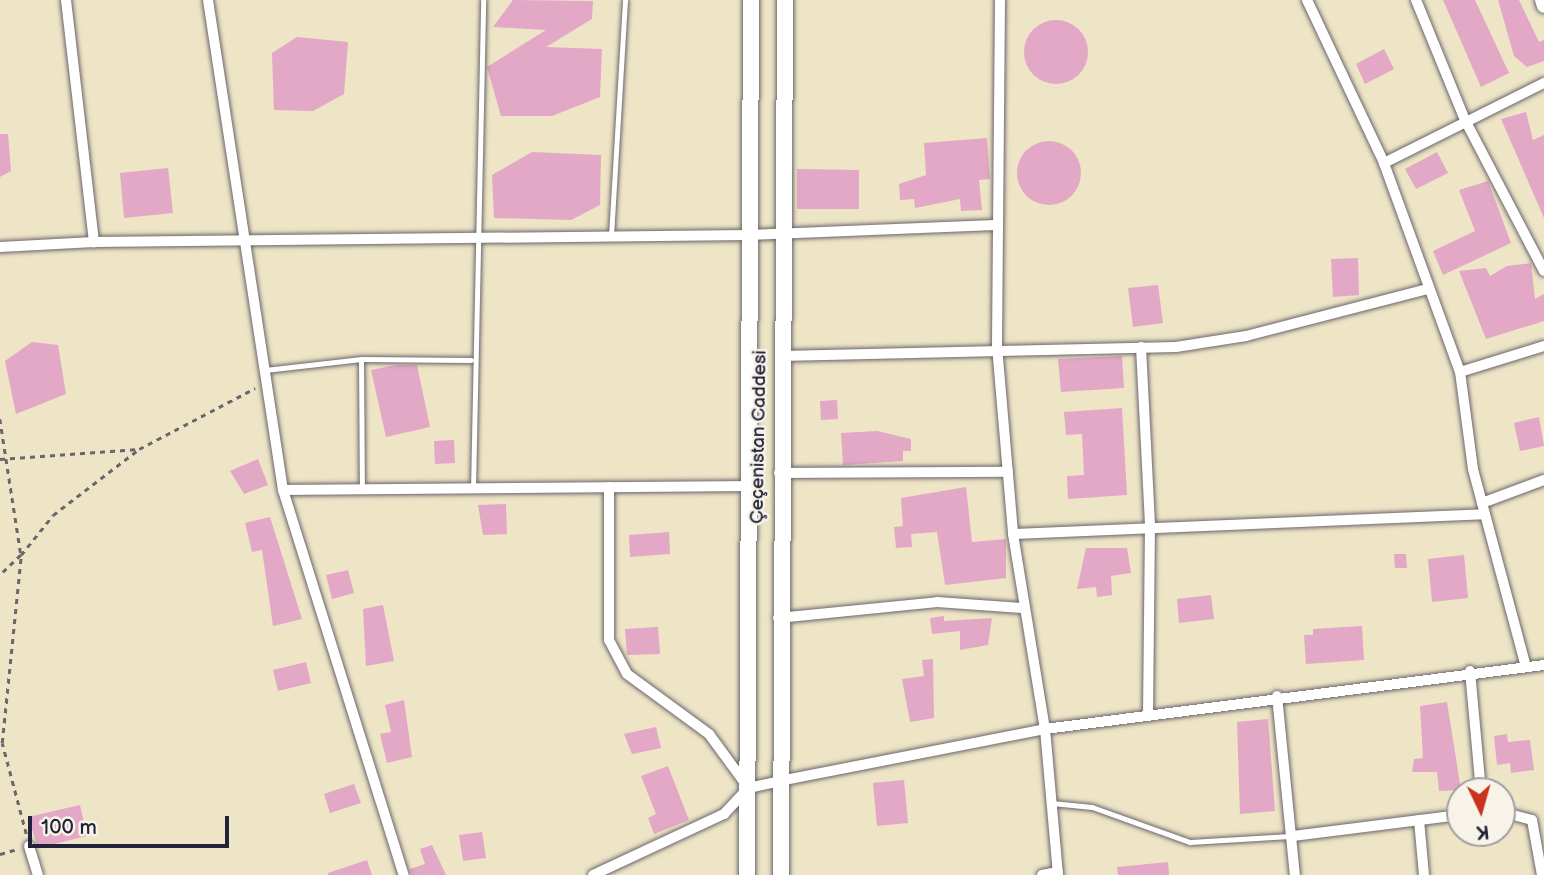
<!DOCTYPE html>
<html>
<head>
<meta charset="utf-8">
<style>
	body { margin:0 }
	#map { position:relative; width:1544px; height:875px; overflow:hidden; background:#eee4c6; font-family:"Balsamiq Sans",sans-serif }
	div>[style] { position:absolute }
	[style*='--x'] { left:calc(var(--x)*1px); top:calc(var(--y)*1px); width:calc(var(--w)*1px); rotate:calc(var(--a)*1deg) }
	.building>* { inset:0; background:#e2a8c5 }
	.round { border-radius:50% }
	.path>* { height:2.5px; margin-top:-1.25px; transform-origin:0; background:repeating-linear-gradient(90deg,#69666c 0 5px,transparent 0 10px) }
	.roads { filter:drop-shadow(0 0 2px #69666c) drop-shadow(0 0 2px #69666c) }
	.service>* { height:5px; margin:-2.5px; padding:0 2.5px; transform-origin:2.5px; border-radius:2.5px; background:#fff }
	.minor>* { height:10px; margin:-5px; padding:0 5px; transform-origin:5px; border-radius:5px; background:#fff }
	.tertiary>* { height:14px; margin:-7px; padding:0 7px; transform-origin:7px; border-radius:7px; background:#fff }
	.secondary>* { height:16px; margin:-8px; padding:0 8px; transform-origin:8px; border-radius:8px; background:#fff }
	span { translate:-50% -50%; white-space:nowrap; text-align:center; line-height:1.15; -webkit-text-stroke:5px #f7f3e8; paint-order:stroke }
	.street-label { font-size:19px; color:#22223b }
	.north { position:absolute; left:1446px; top:777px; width:70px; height:70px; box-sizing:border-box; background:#f7f3e8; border:2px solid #a29fa3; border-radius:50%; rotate:175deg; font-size:19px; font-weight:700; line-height:28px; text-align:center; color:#22223b }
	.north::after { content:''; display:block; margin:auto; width:24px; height:32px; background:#c8321e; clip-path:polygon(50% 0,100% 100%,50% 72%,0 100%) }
	.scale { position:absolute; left:28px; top:816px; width:201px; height:32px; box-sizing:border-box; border:4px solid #22223b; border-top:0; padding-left:9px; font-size:21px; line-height:24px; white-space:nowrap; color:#22223b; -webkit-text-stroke:5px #f7f3e8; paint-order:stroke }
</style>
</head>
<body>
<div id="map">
	<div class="building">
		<i style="clip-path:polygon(513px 0,593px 1px,592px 19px,546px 47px,602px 49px,600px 97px,552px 116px,501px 116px,487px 67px,546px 30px,493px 27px)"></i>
		<i style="clip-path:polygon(1443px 0,1475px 0,1509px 73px,1481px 87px)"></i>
		<i style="clip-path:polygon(1498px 0,1519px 0,1539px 42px,1544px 40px,1544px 61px,1527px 67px,1514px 56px)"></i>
		<i class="round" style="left:1024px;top:20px;width:64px;height:64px"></i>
		<i style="clip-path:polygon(297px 37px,348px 42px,344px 94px,313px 111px,274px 110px,272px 53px)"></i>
		<i style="clip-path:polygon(1384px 49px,1394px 69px,1365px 84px,1356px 64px)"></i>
		<i style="clip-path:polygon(1526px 112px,1533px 140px,1544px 135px,1544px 218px,1501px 119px)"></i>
		<i style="clip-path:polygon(0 134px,8px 134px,11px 171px,0 177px)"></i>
		<i style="clip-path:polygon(987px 138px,990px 179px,979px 180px,982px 210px,961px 211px,960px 199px,915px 208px,914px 199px,900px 200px,899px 184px,926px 175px,924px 143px)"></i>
		<i class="round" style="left:1017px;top:141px;width:64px;height:64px"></i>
		<i style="clip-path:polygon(532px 152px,601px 155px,600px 205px,571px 220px,494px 218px,492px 175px)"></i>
		<i style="clip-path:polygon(1437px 152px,1448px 173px,1416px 189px,1405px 169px)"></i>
		<i style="clip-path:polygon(168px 168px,173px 213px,124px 218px,120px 173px)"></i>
		<i style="clip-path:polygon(797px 169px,859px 170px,859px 209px,797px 209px)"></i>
		<i style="clip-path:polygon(1488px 181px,1511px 243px,1443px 275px,1433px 251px,1475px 231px,1459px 190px)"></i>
		<i style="clip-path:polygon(1358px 258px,1359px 295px,1333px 297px,1331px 259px)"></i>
		<i style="clip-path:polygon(1531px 263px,1535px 299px,1544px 294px,1544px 321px,1486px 339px,1459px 271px,1486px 268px,1490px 276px,1507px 266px)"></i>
		<i style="clip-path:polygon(1158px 285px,1163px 323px,1133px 327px,1128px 288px)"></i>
		<i style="clip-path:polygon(32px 342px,58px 345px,66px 394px,16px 414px,5px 361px)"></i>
		<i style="clip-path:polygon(1122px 356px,1124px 388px,1061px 392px,1058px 359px)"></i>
		<i style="clip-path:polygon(396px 365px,417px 365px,430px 427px,386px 437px,371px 370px)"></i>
		<i style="clip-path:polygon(837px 400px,838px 419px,821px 420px,820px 401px)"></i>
		<i style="clip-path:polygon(1122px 408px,1127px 495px,1068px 499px,1067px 476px,1084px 475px,1082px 434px,1066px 435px,1064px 412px)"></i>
		<i style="clip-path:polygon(1539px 417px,1544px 446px,1520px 451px,1514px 423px)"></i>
		<i style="clip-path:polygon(877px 431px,911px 439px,911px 451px,903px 451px,903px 461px,843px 465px,841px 433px)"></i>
		<i style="clip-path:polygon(454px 440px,455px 463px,435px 464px,434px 441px)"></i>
		<i style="clip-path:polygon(258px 459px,268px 485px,244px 494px,230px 471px)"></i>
		<i style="clip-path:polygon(966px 487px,972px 542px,1006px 539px,1006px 578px,945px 585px,937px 532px,911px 534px,912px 547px,896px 548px,894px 527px,903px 526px,901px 498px)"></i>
		<i style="clip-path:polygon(506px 504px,507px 534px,483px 535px,478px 505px)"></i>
		<i style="clip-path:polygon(270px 517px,302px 619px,273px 626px,262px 550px,252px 552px,245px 523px)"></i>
		<i style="clip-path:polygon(669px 532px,670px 554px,630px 557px,629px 535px)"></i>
		<i style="clip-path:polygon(1086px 548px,1127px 548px,1131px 573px,1111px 576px,1112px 595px,1097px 597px,1096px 587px,1077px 589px)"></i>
		<i style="clip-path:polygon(1394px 554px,1406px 554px,1407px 568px,1395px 568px)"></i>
		<i style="clip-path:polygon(1464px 555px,1468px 598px,1432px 602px,1428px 559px)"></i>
		<i style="clip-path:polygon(348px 570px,354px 593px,332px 599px,326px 575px)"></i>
		<i style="clip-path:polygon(1211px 595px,1214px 619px,1179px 623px,1177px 599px)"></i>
		<i style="clip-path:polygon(383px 605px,394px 661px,366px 666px,363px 609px)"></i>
		<i style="clip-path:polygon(944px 616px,944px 621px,992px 618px,988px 645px,960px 650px,960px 631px,932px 634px,930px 618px)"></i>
		<i style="clip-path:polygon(1362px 626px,1364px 660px,1306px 664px,1304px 635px,1313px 635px,1313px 629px)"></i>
		<i style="clip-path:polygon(658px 627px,660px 654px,627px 655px,625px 629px)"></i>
		<i style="clip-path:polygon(933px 659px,934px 718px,910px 722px,902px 679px,924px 676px,922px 660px)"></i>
		<i style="clip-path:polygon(306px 662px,311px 683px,278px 691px,273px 670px)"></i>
		<i style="clip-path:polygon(404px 700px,412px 757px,387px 763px,380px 734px,391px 732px,385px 705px)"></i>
		<i style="clip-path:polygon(1447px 702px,1461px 790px,1439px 791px,1437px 772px,1412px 772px,1414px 759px,1423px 758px,1420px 706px)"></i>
		<i style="clip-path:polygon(1268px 719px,1275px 811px,1240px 814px,1237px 722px)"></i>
		<i style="clip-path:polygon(656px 727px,661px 748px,632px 754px,624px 734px)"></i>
		<i style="clip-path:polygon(1507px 734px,1508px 742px,1530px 740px,1534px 770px,1511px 773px,1510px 763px,1497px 765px,1494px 736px)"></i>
		<i style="clip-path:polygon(668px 766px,689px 820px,654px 834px,648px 818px,656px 814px,641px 776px)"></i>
		<i style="clip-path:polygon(904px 780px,908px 823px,877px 826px,873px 783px)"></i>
		<i style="clip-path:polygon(354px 784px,361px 803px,330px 813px,324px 794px)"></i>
		<i style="clip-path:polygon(80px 805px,87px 836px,38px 848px,28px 817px)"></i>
		<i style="clip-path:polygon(482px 832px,486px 858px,463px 861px,459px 835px)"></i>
		<i style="clip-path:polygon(432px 845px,446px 875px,412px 875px,410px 869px,425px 864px,420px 849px)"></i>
		<i style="clip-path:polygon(367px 860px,372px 875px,328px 875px,328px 873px)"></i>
		<i style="clip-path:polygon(1168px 862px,1169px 875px,1118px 875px,1117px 867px)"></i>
	</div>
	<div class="path">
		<i style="--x:0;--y:419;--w:138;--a:81.2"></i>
		<i style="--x:21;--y:555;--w:29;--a:136"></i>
		<i style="--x:0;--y:459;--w:139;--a:-4.1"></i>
		<i style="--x:139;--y:449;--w:131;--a:-27.7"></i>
		<i style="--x:26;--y:834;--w:94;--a:-104.8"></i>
		<i style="--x:2;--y:743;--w:189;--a:-84.2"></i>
		<i style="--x:21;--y:555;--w:51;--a:-51.3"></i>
		<i style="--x:53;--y:515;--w:108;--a:-37.5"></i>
		<i style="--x:0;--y:854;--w:18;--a:-16"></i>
	</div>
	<div class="roads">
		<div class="service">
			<i style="--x:611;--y:236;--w:236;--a:-86.6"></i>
			<i style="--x:361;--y:359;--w:129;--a:89.6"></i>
			<i style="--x:265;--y:370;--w:97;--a:-6.5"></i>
			<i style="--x:361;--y:359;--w:110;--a:0.5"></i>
			<i style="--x:473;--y:488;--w:488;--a:-88.8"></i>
			<i style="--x:1052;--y:803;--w:40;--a:5.7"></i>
			<i style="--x:1092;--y:807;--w:104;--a:19.7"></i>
			<i style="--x:1190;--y:842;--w:100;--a:-3.4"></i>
		</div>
		<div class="minor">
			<i style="--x:66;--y:0;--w:244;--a:83.4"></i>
			<i style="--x:94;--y:242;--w:654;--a:-0.61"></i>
			<i style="--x:748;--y:235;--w:247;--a:-2.3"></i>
			<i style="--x:208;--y:0;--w:496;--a:81.3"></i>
			<i style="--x:283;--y:490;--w:404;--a:72.6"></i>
			<i style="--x:1000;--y:0;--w:346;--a:90.5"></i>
			<i style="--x:997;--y:346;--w:189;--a:85.1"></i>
			<i style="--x:1013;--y:534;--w:198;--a:80.7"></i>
			<i style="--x:1045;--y:729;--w:147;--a:84.9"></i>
			<i style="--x:1307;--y:0;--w:180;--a:64.7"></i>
			<i style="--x:1416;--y:0;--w:130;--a:67.8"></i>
			<i style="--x:1465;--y:120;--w:170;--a:62.4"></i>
			<i style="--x:0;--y:247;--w:94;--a:-3"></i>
			<i style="--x:1141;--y:347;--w:177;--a:87.1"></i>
			<i style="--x:1150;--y:524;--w:191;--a:90.6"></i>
			<i style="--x:781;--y:356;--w:395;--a:-1.3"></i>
			<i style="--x:1176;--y:347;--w:71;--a:-8.9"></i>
			<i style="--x:1246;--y:336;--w:188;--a:-14.5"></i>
			<i style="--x:1460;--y:372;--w:88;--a:-17.2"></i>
			<i style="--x:779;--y:473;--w:229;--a:-0.3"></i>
			<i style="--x:609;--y:487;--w:153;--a:90"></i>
			<i style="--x:609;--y:640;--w:38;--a:62"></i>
			<i style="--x:627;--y:674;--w:102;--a:36.2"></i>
			<i style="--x:709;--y:734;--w:64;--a:53.8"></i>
			<i style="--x:283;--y:490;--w:464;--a:-0.5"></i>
			<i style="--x:1482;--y:503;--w:66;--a:-20.4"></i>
			<i style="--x:1013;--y:534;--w:472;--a:-2.4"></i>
			<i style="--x:778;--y:618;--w:160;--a:-5.7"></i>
			<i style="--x:937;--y:602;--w:85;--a:4"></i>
			<i style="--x:1526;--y:667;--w:205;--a:-105"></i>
			<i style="--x:1473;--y:469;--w:98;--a:-97.6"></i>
			<i style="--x:1460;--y:372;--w:222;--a:-110"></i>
			<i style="--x:1384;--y:163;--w:179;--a:-26.6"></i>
			<i style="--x:1470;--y:671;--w:121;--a:84.8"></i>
			<i style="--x:1277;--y:696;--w:180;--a:84.3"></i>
			<i style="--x:1502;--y:812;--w:31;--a:15"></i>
			<i style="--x:1532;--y:820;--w:56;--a:79.7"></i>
			<i style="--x:1419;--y:820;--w:55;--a:84.8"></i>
			<i style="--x:1293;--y:836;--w:168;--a:-7.2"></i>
			<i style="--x:29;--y:846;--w:30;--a:73"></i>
			<i style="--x:593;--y:875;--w:145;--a:-25"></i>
			<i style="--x:724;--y:814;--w:35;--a:-47"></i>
			<i style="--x:748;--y:788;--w:33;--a:-12"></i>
			<i style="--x:780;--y:781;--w:270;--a:-11.1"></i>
			<i style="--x:1045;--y:729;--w:503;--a:-7.31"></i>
			<i style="--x:1042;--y:875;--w:16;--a:-11"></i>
		</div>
		<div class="tertiary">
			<i style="--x:1542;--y:0;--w:6;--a:72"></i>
		</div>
		<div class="secondary">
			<i style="--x:747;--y:875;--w:875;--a:-89.74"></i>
			<i style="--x:781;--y:875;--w:875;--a:-89.74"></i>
		</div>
	</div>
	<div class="street-label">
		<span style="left:759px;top:437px;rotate:-89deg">Çeçenistan Caddesi</span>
	</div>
	<div class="north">K</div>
	<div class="scale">100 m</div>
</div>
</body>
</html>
